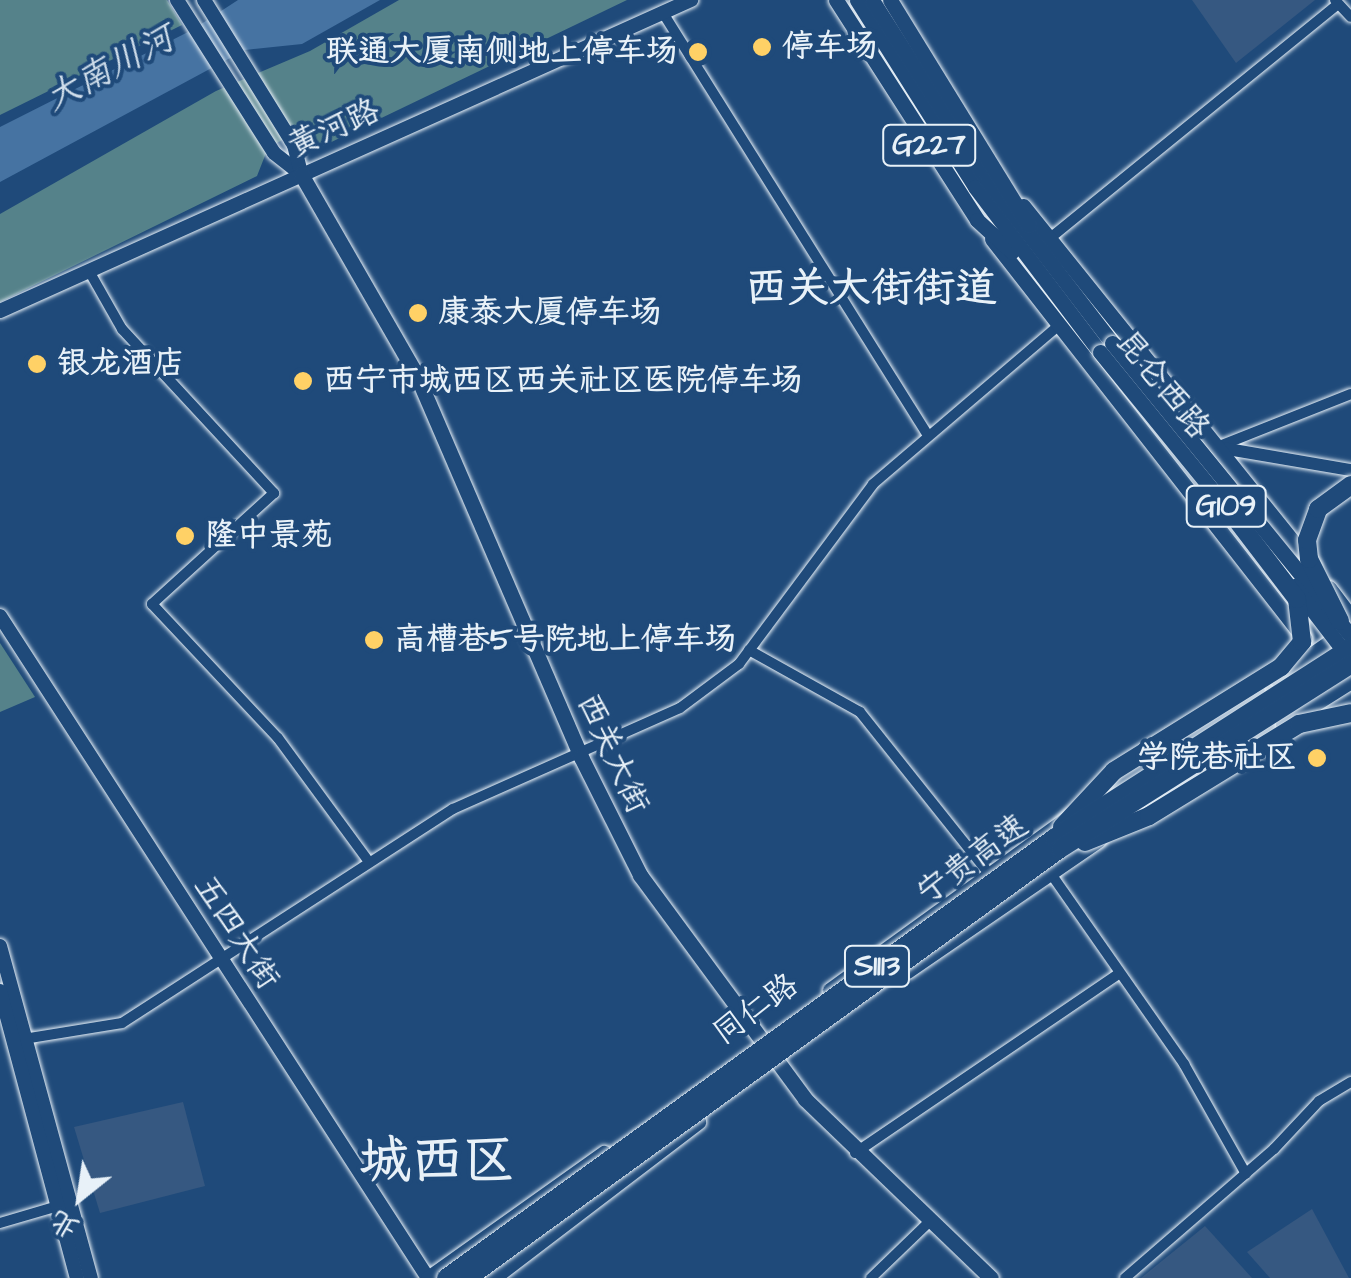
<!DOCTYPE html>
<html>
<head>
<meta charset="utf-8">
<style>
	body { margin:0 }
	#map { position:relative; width:1351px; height:1278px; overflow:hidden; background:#1f4a7a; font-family:"Architects Daughter","LXGW WenKai TC",sans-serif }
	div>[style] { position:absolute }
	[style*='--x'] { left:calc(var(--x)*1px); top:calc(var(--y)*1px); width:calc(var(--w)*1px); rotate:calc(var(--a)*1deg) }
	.built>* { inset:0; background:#365881 }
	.green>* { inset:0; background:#55828a }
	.water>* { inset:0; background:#4673a2 }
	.roads { filter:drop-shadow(0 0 2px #e8f1f8) drop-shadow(0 0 2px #e8f1f8) }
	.minor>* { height:10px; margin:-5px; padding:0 5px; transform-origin:5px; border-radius:5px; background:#1f4a7a }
	.tertiary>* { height:12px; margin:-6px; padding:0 6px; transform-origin:6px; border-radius:6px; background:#1f4a7a }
	.secondary>* { height:14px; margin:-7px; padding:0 7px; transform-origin:7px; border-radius:7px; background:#1f4a7a }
	.primary>* { height:15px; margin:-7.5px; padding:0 7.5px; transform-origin:7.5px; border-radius:7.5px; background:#1f4a7a }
	.trunk>* { height:15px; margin:-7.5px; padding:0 7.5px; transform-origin:7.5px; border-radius:7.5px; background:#1f4a7a }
	.bridges { filter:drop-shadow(0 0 2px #e8f1f8) drop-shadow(0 0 2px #e8f1f8) }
	.trunk-bridge>* { height:15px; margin:-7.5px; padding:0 7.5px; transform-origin:7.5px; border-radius:7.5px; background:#1f4a7a }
	.motorway-bridge>* { height:18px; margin:-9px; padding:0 9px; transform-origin:9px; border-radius:9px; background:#1f4a7a }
	.dots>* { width:28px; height:28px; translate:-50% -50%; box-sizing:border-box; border:5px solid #1f4a7a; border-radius:50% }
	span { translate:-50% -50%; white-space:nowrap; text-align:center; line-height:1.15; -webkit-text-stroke:8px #1f4a7a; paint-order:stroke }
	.shield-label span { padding:2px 8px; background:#1f4a7a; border:2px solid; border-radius:8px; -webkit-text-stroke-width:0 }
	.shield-label { font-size:30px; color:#e8f1f8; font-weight:700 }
	.poi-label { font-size:32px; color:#e8f1f8; font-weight:700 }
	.left { translate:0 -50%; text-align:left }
	.right { translate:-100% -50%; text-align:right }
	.street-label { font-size:32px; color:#e8f1f8 }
	.water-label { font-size:35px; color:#d0deeb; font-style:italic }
	.district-label { font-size:42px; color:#e8f1f8; font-weight:700 }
	.town-label { font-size:52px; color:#e8f1f8; font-weight:700 }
	.north { position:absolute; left:30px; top:1148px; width:100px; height:100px; -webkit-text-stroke:8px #1f4a7a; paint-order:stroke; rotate:210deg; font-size:28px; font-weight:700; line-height:40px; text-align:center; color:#e8f1f8 }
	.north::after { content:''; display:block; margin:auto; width:35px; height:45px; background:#e8f1f8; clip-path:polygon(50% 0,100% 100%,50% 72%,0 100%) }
</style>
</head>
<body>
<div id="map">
	<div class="built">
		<i style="clip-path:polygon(1192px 0,1315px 0,1236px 63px)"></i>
		<i style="clip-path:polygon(183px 1102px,205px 1186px,100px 1213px,74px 1127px)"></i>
		<i style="clip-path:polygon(1312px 1209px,1349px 1278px,1270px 1278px,1247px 1252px)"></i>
		<i style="clip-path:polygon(1205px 1226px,1252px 1278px,1141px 1278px)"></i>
	</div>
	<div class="green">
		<i style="clip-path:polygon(0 0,167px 0,182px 25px,0 115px)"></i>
		<i style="clip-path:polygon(399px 0,627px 0,321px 147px,291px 135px,268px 148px,257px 176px,0 302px,0 214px,216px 91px,310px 51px)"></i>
		<i style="clip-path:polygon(0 643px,35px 697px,0 712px)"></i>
	</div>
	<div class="water">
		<i style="clip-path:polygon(238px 0,380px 0,302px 44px,245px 50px,0 182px,0 127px,192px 30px)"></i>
	</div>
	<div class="roads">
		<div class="minor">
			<i style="--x:1335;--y:0;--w:23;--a:47"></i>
			<i style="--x:663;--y:13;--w:497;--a:57.9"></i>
			<i style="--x:1049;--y:239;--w:372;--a:-39.1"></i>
			<i style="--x:89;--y:271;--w:67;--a:60.4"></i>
			<i style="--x:122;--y:329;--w:224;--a:47.2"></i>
			<i style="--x:274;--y:493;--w:165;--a:137.7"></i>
			<i style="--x:152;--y:604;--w:184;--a:46.8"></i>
			<i style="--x:278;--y:738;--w:154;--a:53.7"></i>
			<i style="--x:1217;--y:447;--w:144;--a:-21.6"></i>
			<i style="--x:749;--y:650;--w:127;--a:29.2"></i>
			<i style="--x:860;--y:712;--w:203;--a:51.4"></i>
			<i style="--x:1049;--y:871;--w:236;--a:55"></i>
			<i style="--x:1184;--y:1064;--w:126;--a:60.6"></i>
			<i style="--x:24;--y:1039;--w:99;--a:-9.3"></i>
			<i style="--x:122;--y:1023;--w:394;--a:-32.9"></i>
			<i style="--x:453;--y:809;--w:248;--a:-24"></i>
			<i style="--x:680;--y:708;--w:74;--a:-36.7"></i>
			<i style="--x:739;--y:664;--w:224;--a:-53.3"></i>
			<i style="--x:873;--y:484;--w:243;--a:-40.5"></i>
			<i style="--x:855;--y:1153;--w:318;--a:-34.2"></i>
			<i style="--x:0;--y:1223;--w:60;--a:-16.3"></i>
			<i style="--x:871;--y:1278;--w:82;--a:-44"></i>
			<i style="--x:1125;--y:1278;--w:197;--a:-40.9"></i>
			<i style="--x:1274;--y:1149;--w:66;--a:-46.8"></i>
			<i style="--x:1319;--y:1101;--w:37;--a:-31"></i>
		</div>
		<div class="tertiary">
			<i style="--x:1216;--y:447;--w:137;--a:9.7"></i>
		</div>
		<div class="secondary">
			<i style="--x:177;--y:0;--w:181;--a:57.6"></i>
			<i style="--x:274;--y:153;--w:34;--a:38"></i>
			<i style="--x:204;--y:0;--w:171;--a:58.2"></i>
			<i style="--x:294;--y:145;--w:29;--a:76"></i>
			<i style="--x:0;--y:311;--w:758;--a:-24.23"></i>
			<i style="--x:0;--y:616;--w:788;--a:57.12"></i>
			<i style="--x:0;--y:946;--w:344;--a:74.7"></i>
			<i style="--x:0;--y:991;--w:297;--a:75"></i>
		</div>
		<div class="primary">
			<i style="--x:301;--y:174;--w:233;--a:60.1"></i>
			<i style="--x:417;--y:376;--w:415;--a:66.7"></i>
			<i style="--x:581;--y:757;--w:132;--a:63.4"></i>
			<i style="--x:640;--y:875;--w:278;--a:53.6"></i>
			<i style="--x:805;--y:1099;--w:258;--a:43.9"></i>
			<i style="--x:1023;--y:206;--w:462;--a:51.2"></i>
			<i style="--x:992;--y:239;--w:507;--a:51.98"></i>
			<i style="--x:1329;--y:588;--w:36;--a:53"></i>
			<i style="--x:1277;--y:679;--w:82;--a:-35"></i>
			<i style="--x:1283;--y:724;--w:80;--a:-32.3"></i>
			<i style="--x:1089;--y:803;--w:202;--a:-33.7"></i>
			<i style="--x:907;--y:971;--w:232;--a:-34.4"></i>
			<i style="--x:830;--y:990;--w:296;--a:-35.9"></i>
			<i style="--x:428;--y:1278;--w:216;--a:-35.4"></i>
			<i style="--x:493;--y:1278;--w:258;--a:-37.3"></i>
		</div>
		<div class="trunk">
			<i style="--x:836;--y:0;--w:261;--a:57.3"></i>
			<i style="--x:977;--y:220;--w:47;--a:42.4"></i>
			<i style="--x:857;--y:0;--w:221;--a:57.7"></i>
			<i style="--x:975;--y:187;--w:207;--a:52.9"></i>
			<i style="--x:872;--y:0;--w:214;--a:57.4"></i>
			<i style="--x:987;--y:180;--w:205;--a:52.5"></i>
			<i style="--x:890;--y:0;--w:265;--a:58.4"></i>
		</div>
	</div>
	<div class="bridges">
		<div class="trunk-bridge">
			<i style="--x:1112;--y:343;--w:378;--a:50.8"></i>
			<i style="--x:1100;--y:352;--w:196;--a:50.8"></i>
			<i style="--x:1294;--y:586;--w:92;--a:52.5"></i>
		</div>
		<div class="motorway-bridge">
			<i style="--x:1340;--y:621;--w:69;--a:-116.6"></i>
			<i style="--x:1309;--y:559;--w:19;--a:-96"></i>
			<i style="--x:1307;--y:540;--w:33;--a:-70"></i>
			<i style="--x:1318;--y:509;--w:41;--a:-36"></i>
			<i style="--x:1062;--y:827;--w:76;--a:-47.1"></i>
			<i style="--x:1114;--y:771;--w:197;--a:-31.9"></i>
			<i style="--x:1281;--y:667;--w:33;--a:-50"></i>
			<i style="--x:1302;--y:642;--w:43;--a:-96.6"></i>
			<i style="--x:1297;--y:599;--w:128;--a:-127.4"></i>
			<i style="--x:1085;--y:842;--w:69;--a:-22.1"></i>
			<i style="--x:1149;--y:816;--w:176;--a:-31.5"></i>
			<i style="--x:1299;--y:724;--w:53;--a:-11.9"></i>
			<i style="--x:446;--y:1278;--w:751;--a:-35.89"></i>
			<i style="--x:1054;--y:838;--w:353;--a:-32.7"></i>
			<i style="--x:468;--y:1278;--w:731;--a:-35.93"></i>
			<i style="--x:1060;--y:849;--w:345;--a:-32.4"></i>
		</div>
	</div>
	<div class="dots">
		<i style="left:762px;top:47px;background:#ffd166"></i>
		<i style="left:698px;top:52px;background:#ffd166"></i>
		<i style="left:418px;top:313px;background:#ffd166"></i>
		<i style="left:37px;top:364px;background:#ffd166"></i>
		<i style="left:303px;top:381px;background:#ffd166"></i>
		<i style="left:185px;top:536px;background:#ffd166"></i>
		<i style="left:374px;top:640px;background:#ffd166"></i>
		<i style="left:1317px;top:758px;background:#ffd166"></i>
	</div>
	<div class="shield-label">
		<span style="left:929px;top:145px">G227</span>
		<span style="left:1226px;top:506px">G109</span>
		<span style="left:877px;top:966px">S1113</span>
	</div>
	<div class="poi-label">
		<span class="left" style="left:782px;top:47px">停车场</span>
		<span class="right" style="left:678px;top:52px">联通大厦南侧地上停车场</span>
		<span class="left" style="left:438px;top:313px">康泰大厦停车场</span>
		<span class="left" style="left:57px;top:364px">银龙酒店</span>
		<span class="left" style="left:323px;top:381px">西宁市城西区西关社区医院停车场</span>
		<span class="left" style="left:205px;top:536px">隆中景苑</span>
		<span class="left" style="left:394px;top:640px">高槽巷5号院地上停车场</span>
		<span class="right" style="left:1297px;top:758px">学院巷社区</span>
	</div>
	<div class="street-label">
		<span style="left:334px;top:129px;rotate:-24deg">黄河路</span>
		<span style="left:1162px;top:385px;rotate:51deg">昆仑西路</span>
		<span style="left:612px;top:754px;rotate:65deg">西关大街</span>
		<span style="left:973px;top:860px;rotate:-36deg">宁贵高速</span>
		<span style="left:236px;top:933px;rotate:57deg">五四大街</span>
		<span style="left:756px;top:1010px;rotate:-36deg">同仁路</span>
	</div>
	<div class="water-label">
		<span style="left:110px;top:69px;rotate:-28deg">大南川河</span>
	</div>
	<div class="district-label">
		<span style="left:871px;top:289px">西关大街街道</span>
	</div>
	<div class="town-label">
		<span style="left:437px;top:1163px">城西区</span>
	</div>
	<div class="north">北</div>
</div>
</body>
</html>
